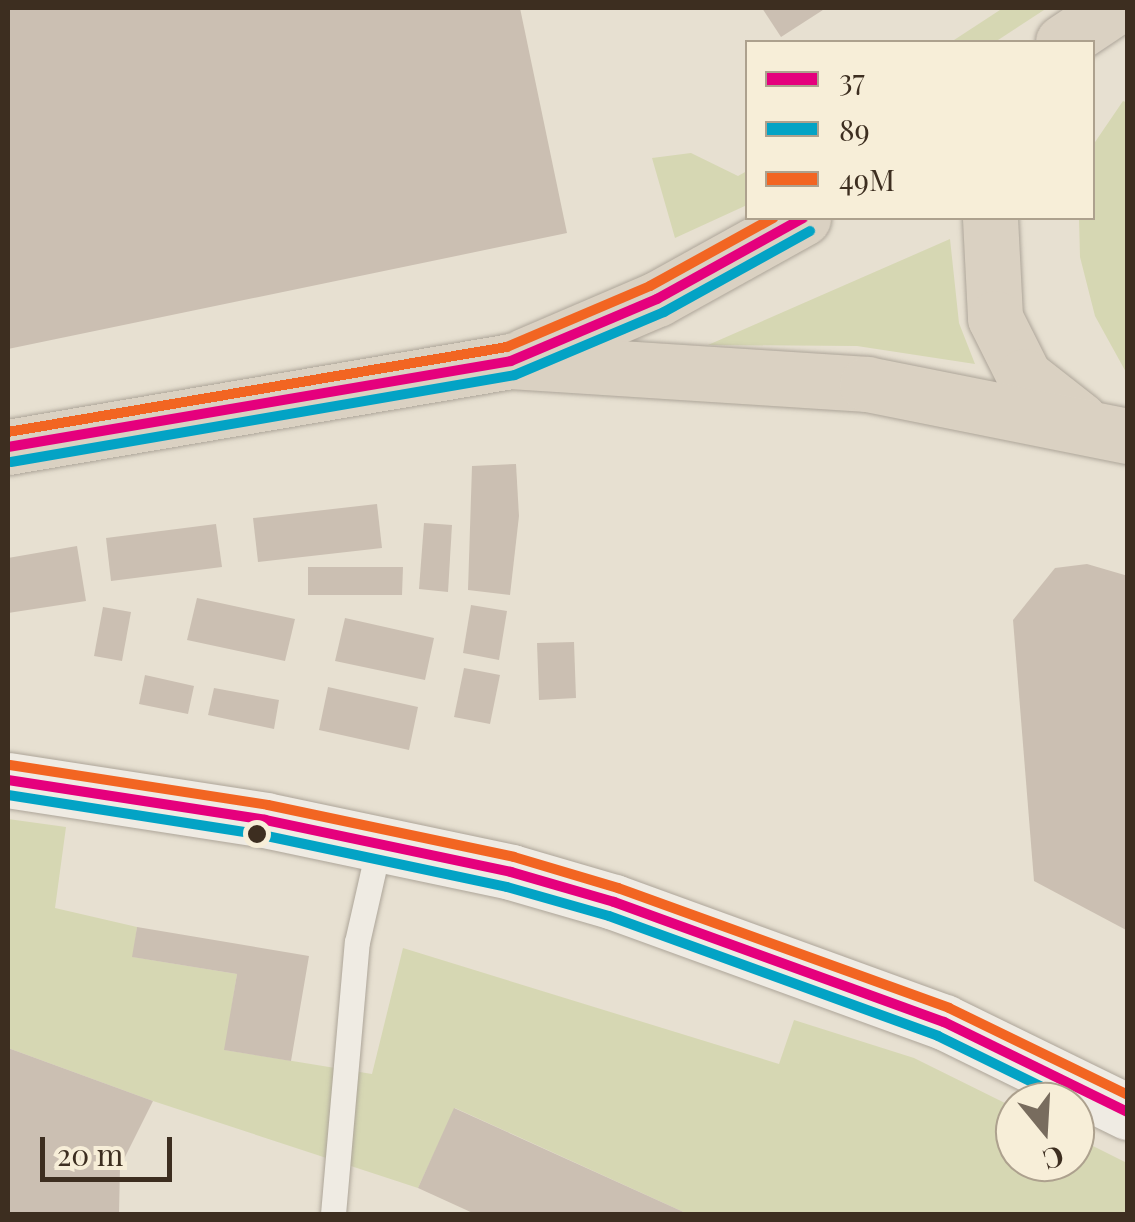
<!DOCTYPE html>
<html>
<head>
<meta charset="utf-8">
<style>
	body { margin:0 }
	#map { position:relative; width:1135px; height:1222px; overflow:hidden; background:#e7e0d1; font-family:"Playfair Display",serif }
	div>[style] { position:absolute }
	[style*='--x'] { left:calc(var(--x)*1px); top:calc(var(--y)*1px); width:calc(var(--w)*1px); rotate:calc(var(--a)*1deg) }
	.green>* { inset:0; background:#d6d7b3 }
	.building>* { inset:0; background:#cbbfb2 }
	.roads { filter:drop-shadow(0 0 2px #ada599) drop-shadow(0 0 2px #ada599) }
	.lane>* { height:25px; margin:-12.5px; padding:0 12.5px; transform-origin:12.5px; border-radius:12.5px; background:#efebe3 }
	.secondary>* { height:55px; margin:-27.5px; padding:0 27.5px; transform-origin:27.5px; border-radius:27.5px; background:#efebe3 }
	.highway>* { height:55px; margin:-27.5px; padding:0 27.5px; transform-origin:27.5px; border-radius:27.5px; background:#dad1c2 }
	.bus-1>* { height:10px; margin:-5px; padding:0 5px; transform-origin:5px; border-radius:5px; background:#e5007d }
	.bus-2>* { height:10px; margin:-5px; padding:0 5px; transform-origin:5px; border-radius:5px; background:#03a3c5 }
	.bus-3>* { height:10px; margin:-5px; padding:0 5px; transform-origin:5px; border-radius:5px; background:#f26522 }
	.dots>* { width:28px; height:28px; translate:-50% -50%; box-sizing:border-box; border:5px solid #f7eed8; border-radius:50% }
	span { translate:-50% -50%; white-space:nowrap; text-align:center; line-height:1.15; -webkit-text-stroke:8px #f7eed8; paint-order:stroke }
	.frame { position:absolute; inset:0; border:10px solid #3d2e20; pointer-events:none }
	.legend { position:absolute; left:745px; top:40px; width:350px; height:180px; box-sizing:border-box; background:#f7eed8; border:2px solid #ada18e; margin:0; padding:12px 18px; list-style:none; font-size:30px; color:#3d2e20 }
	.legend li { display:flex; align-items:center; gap:20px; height:50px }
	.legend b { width:50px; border:2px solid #ada18e }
	.north { position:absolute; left:995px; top:1082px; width:100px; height:100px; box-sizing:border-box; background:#f7eed8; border:2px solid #ada18e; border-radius:50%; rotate:162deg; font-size:28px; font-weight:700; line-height:40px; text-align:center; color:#3d2e20 }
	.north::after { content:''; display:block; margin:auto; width:35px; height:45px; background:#786c5e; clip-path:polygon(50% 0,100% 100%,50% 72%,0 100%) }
	.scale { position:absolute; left:40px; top:1137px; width:132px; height:45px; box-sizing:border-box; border:5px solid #3d2e20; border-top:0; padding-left:12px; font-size:30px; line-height:35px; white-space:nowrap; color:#3d2e20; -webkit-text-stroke:8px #f7eed8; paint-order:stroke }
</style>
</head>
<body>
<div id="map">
	<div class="green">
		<i style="clip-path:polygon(1003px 8px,1047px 8px,995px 42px,951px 42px)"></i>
		<i style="clip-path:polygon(1123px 101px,1128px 103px,1127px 374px,1095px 316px,1080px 257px,1079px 218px,1092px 218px,1093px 145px)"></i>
		<i style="clip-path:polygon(691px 153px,738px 176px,747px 171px,747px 205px,675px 238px,652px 158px)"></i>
		<i style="clip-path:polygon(950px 239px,959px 323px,975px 364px,857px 346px,708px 345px)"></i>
		<i style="clip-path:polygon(8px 819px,66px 827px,55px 908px,137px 927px,133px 957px,237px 974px,225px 1050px,372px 1074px,403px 948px,779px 1064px,794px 1020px,914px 1058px,1015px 1108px,1015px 1162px,1075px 1162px,1075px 1137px,1127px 1163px,1127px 1214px,688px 1214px,455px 1108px,418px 1188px,153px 1101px,8px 1048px)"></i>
	</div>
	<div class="building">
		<i style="clip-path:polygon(8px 8px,520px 8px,567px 233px,8px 349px)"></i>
		<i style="clip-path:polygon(762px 8px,826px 8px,781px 37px)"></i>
		<i style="clip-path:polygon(516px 464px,519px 516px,510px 595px,468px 590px,472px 466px)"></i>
		<i style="clip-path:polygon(377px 504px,382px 548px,258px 562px,253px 518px)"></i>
		<i style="clip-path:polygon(424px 523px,452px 525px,448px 592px,419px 589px)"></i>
		<i style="clip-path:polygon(216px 524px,222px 567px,111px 581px,106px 538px)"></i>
		<i style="clip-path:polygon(77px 546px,86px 601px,8px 613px,8px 558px)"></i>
		<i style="clip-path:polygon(1087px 564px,1128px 576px,1128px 931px,1034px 881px,1013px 620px,1055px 568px)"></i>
		<i style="clip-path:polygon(308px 567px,403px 567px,402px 595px,308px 595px)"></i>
		<i style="clip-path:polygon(197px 598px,295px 619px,285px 661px,187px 640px)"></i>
		<i style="clip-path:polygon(471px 605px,507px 611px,499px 660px,463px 653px)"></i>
		<i style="clip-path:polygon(103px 607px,131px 612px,122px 661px,94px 656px)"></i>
		<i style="clip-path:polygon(345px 618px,434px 638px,425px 680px,335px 661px)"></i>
		<i style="clip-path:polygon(574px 642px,576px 698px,539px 700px,537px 643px)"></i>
		<i style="clip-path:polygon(464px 668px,500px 675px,490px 724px,454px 717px)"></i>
		<i style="clip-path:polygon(145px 675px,194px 686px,188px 714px,139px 704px)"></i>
		<i style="clip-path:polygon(328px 687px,418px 707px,409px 750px,319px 730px)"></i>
		<i style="clip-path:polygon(214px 688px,279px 700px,274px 729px,208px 715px)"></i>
		<i style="clip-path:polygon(137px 927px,309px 956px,291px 1061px,224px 1050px,237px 974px,132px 957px)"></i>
		<i style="clip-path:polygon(8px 1048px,153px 1101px,120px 1167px,119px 1214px,8px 1214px)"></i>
		<i style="clip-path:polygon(454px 1108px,688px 1214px,475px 1214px,418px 1188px)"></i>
	</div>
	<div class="roads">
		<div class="lane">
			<i style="--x:333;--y:1214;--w:273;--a:-85"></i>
			<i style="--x:357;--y:942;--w:99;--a:-77.2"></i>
		</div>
		<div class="secondary">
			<i style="--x:8;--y:780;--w:260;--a:8.8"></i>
			<i style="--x:265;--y:820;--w:251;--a:11.9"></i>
			<i style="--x:511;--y:872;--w:107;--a:16.2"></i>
			<i style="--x:614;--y:902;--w:351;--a:20"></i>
			<i style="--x:944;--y:1022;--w:205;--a:26.1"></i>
		</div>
		<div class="highway">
			<i style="--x:1063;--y:42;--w:61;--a:-33.7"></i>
			<i style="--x:990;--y:218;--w:100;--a:87.1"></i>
			<i style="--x:995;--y:318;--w:65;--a:63.4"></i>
			<i style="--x:1024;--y:376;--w:71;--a:38.2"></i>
			<i style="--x:524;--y:356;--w:145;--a:-23.2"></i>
			<i style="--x:657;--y:299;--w:167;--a:-29"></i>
			<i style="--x:8;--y:447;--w:510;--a:-9.7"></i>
			<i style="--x:511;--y:361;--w:357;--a:3.7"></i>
			<i style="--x:867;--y:384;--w:266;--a:11.3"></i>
		</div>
	</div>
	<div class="bus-1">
		<i style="--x:8;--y:447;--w:510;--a:-9.7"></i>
		<i style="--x:511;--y:361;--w:159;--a:-23"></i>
		<i style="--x:657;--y:299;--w:167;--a:-29"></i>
		<i style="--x:8;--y:780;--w:260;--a:8.8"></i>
		<i style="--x:265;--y:820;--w:251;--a:11.9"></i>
		<i style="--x:511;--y:872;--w:107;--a:16.2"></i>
		<i style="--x:614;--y:902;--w:351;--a:20"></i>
		<i style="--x:944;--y:1022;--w:205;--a:26.1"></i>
	</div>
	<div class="bus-2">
		<i style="--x:11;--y:462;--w:511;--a:-9.79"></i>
		<i style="--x:515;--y:375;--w:162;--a:-22.9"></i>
		<i style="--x:664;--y:312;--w:167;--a:-29"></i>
		<i style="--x:8;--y:795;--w:257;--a:8.9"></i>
		<i style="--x:262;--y:835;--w:250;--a:12"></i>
		<i style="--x:507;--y:887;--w:106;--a:15.9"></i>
		<i style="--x:609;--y:916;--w:350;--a:20"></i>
		<i style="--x:938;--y:1036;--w:150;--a:26.1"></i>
	</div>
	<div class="bus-3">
		<i style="--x:8;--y:432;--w:506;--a:-9.67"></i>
		<i style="--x:507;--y:347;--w:155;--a:-23.1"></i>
		<i style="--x:650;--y:286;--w:141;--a:-28.9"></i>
		<i style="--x:10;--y:765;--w:261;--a:8.8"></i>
		<i style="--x:268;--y:805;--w:251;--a:11.9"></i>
		<i style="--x:514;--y:857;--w:109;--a:16.6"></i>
		<i style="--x:618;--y:888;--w:352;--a:19.9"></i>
		<i style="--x:949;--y:1008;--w:199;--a:25.9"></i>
	</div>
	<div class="dots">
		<i style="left:257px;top:834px;background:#3d2e20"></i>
	</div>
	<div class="frame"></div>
	<ul class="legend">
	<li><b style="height:12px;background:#e5007d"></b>37</li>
	<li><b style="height:12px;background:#03a3c5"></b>89</li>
	<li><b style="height:12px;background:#f26522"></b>49М</li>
	</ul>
	<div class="north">С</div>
	<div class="scale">20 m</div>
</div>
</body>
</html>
